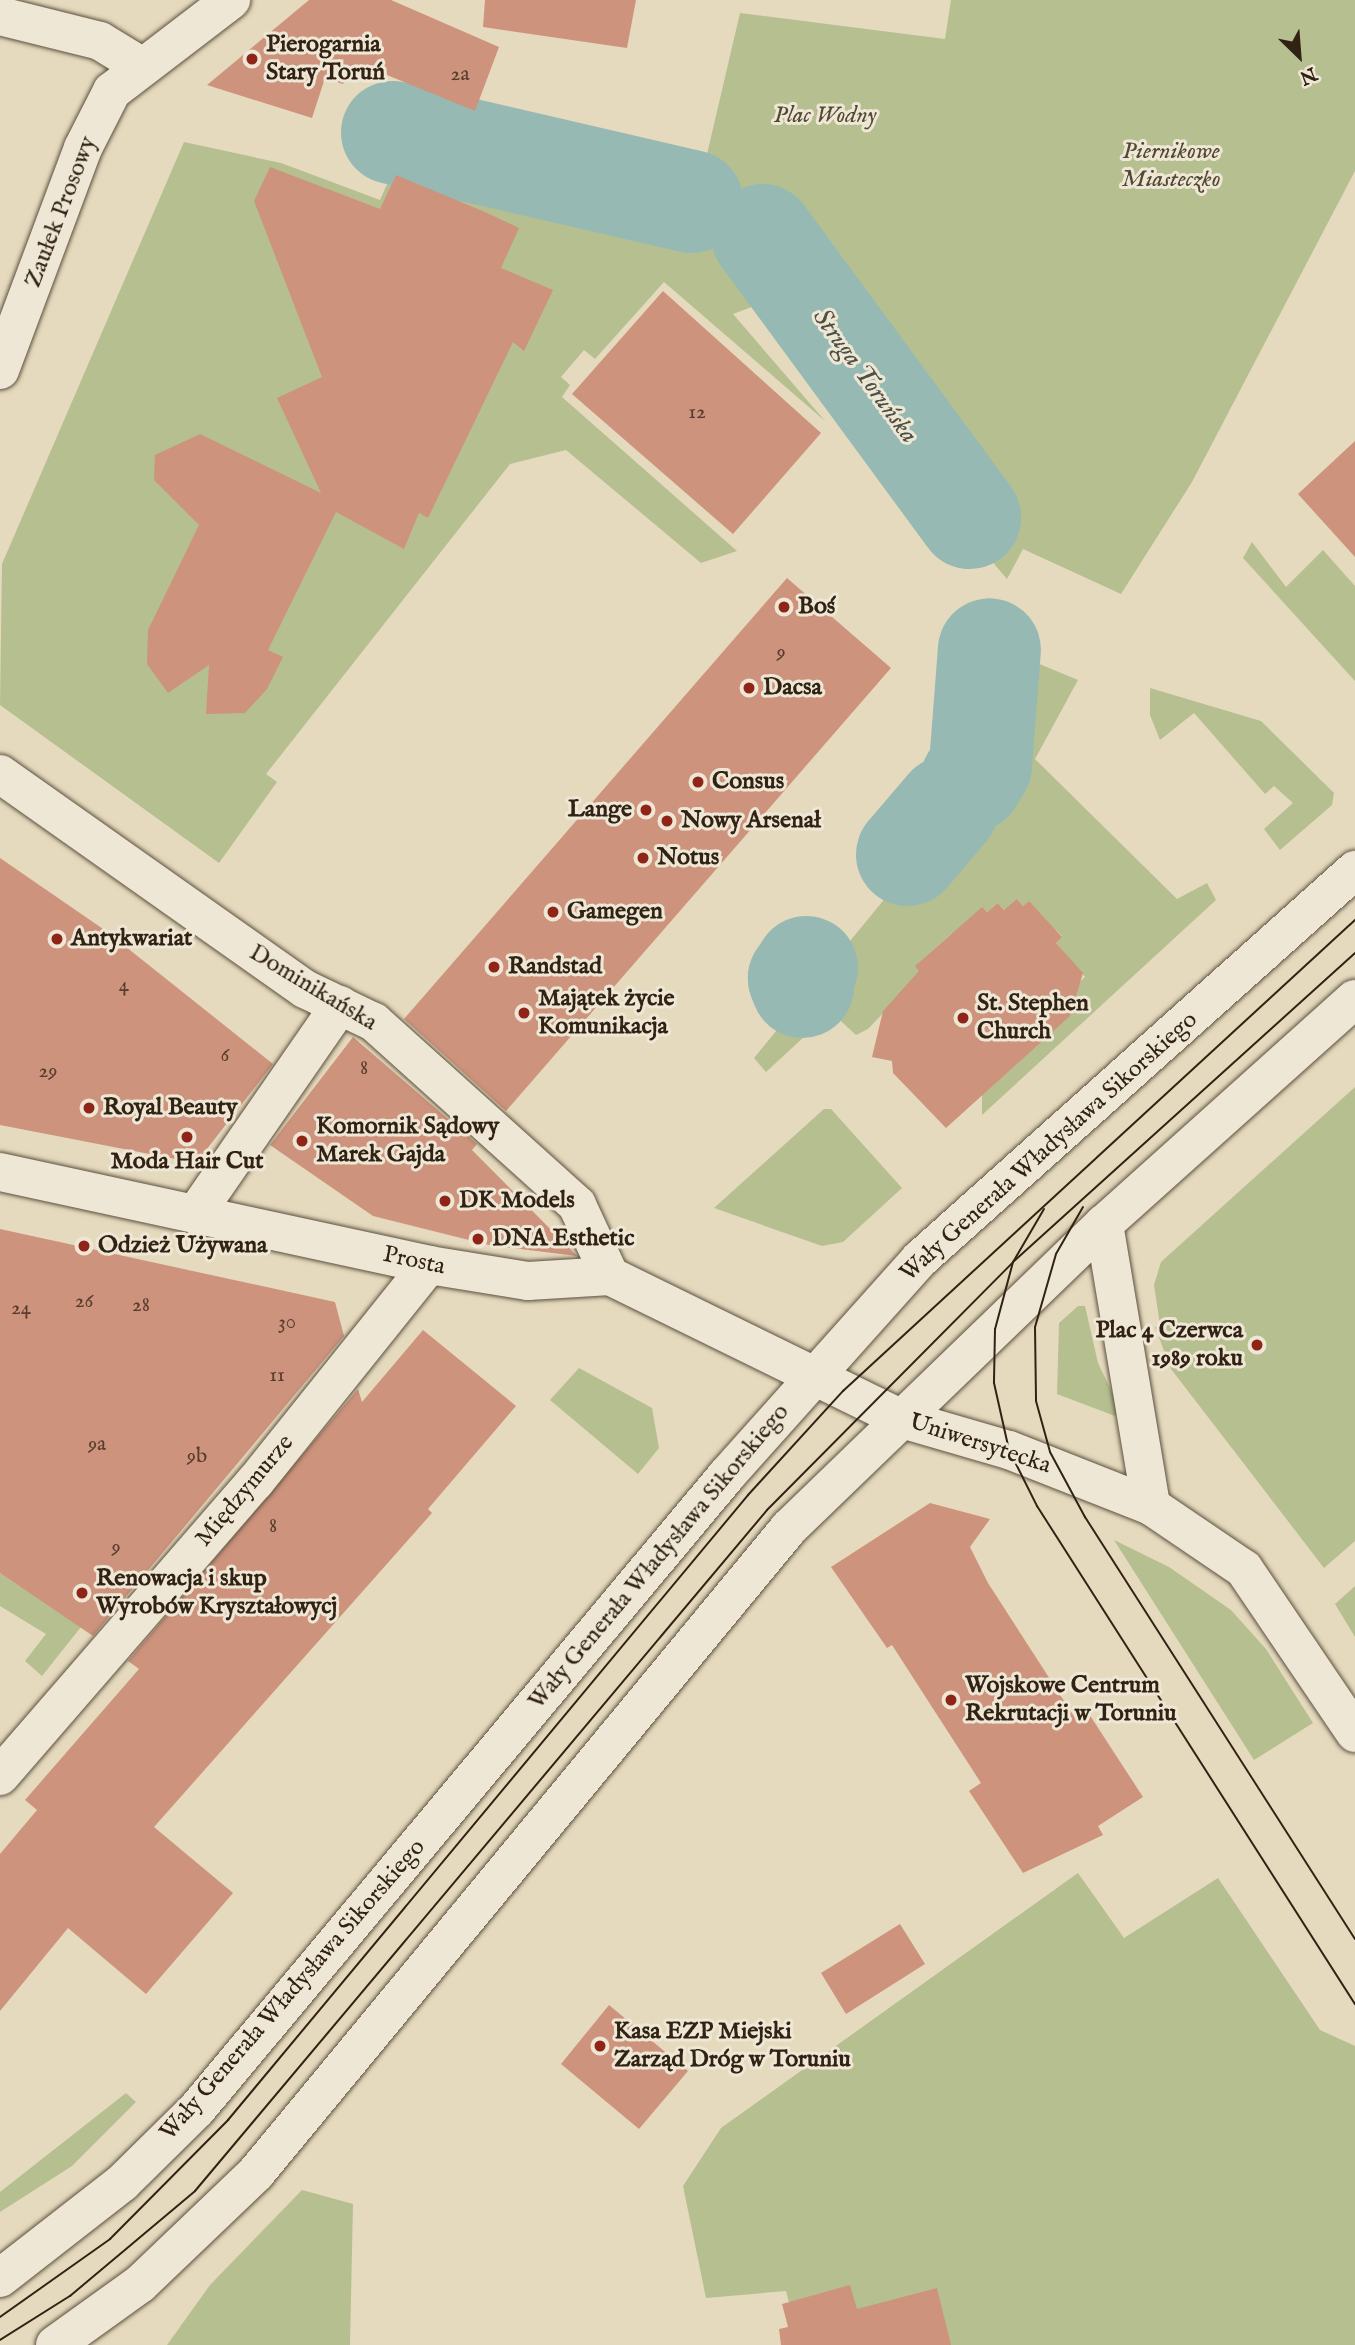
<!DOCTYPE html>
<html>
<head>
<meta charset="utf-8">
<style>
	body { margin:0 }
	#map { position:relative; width:1355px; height:2345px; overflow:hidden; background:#e5dabe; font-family:"IM FELL English",serif }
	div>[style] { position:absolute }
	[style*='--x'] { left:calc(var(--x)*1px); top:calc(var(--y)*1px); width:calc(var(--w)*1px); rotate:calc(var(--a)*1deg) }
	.green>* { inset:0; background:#b6bf90 }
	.river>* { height:103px; margin:-51.5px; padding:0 51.5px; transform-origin:51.5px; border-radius:51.5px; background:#96bab3 }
	.building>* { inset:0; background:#ce937c }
	.roads { filter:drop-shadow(0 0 2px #5e503e) drop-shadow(0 0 2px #5e503e) }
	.minor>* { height:38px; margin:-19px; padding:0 19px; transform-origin:19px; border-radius:19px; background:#eee7d5 }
	.tertiary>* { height:38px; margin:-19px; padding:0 19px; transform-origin:19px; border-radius:19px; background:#eee7d5 }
	.tram>* { height:2px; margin:-1px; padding:0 1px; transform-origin:1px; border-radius:1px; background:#312214 }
	.dots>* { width:19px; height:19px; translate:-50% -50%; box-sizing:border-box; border:4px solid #eee7d5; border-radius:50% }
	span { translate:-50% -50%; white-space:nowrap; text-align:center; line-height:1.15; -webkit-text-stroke:6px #eee7d5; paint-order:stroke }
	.number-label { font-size:21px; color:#583e2e }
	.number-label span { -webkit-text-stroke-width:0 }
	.poi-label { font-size:24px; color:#312214; font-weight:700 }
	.left { translate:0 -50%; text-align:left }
	.right { translate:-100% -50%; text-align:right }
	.park-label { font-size:24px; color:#524933; font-style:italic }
	.street-label { font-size:24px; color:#312214 }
	.water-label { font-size:26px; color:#4f5044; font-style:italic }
	.north { position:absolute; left:1264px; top:21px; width:70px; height:70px; -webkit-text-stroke:5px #eee7d5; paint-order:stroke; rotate:155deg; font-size:19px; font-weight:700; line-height:28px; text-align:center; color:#312214 }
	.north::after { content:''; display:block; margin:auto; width:24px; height:32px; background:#312214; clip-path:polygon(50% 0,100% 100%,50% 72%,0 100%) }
</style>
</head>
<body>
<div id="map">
	<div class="green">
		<i style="clip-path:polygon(951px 0,1355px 0,1355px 171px,1192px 482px,1121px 594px,1023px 549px,1007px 579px,770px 300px,733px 314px,825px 421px,664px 282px,595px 359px,584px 350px,561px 377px,570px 385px,562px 397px,737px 551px,701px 563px,566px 450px,510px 464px,266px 774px,277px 782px,219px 863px,0 705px,2px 564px,184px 142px,281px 163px,380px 200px,403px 148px,693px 214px,740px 13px,945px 39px)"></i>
		<i style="clip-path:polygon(1252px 542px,1286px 587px,1323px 550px,1355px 586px,1355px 681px,1243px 558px)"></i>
		<i style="clip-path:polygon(996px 646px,1078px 680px,1035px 759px,1177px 899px,1207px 883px,1216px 900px,982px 1115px,982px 1095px,1014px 1066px,1062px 998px,1085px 977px,1056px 943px,1062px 936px,1056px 930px,1051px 936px,1029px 901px,1023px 906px,1017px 899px,1009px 915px,998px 903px,987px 912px,981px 907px,984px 919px,951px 934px,921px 961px,916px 966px,921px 973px,868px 1029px,856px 1035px,831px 1012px,766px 1072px,754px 1058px,988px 773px)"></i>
		<i style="clip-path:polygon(1150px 688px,1261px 721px,1334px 793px,1332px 805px,1280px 850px,1264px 829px,1293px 803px,1274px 786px,1265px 794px,1194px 713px,1160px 740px,1150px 715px)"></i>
		<i style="clip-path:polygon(1355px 1087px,1355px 1541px,1324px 1568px,1171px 1369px,1155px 1327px,1160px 1325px,1154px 1285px,1161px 1262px)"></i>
		<i style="clip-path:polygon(824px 1109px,831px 1109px,902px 1188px,843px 1242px,822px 1246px,714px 1208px)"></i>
		<i style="clip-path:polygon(1078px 1306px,1085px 1306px,1098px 1363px,1119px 1407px,1115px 1416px,1057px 1394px,1059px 1323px)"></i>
		<i style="clip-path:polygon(579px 1368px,652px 1408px,659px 1448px,638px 1474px,550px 1400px)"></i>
		<i style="clip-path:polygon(1114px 1540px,1169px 1567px,1231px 1610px,1266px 1649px,1313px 1723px,1254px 1760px)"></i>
		<i style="clip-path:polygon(0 1573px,81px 1627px,42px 1676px,25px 1661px,46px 1634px,0 1606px)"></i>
		<i style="clip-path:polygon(1355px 1586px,1355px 1637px,1335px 1604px)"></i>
		<i style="clip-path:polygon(1078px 1873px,1124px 1938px,1218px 1878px,1320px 2030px,1355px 2046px,1355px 2345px,800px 2345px,786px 2291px,706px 2298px,683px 2186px,721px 2128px)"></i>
		<i style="clip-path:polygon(126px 2093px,136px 2102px,72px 2166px,0 2212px,0 2192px)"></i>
		<i style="clip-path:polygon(302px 2190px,353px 2204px,350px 2345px,167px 2345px,210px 2285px)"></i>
	</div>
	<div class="river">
		<i style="--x:392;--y:132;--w:307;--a:13"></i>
		<i style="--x:762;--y:235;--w:350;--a:53.7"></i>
		<i style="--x:971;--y:780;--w:17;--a:-59"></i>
		<i style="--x:980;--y:765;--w:116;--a:-85.6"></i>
		<i style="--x:907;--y:854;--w:62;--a:-49.6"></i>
		<i style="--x:802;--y:986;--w:9;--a:-111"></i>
		<i style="--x:799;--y:978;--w:13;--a:-58"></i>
	</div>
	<div class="building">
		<i style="clip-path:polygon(309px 0,391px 0,499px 47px,475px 111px,360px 64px,343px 84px,325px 78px,312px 118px,207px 85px)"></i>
		<i style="clip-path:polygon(485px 0,636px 0,627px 48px,483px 27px)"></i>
		<i style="clip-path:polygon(270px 167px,380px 209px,396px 175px,485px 212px,519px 228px,501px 268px,553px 290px,524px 351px,513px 342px,428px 518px,419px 513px,404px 549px,336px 512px,268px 650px,283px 657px,267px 689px,245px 713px,206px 714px,209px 665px,168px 693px,147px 664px,148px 630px,199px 525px,154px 480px,155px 455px,200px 434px,321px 493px,277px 398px,322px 377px,254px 201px)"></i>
		<i style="clip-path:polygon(663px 291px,821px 433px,733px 534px,572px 394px)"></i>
		<i style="clip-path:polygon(1355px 441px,1355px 557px,1298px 494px)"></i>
		<i style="clip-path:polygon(787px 578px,891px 668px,506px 1111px,404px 1019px)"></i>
		<i style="clip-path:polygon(0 858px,106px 931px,273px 1064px,196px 1163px,0 1125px)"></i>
		<i style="clip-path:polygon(1017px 899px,1023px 906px,1029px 901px,1062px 937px,1056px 943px,1083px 973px,1070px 1016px,946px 1128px,893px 1073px,892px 1061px,872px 1057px,883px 1011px,919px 971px,915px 966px,982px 907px,987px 912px,998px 903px,1004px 910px)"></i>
		<i style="clip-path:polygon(353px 1037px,477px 1144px,472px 1150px,577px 1256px,489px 1245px,373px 1216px,270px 1145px)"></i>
		<i style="clip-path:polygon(0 1229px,335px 1302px,344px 1336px,93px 1636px,0 1573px)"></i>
		<i style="clip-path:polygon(423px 1330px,516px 1406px,428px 1509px,432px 1513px,154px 1827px,233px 1893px,146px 1994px,68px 1928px,0 2011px,0 1854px,37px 1810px,25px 1800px,139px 1669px,128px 1661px,358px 1389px,362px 1402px)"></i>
		<i style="clip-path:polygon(930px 1503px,990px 1519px,970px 1547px,988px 1583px,1077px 1721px,1089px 1714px,1143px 1797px,1098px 1826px,1103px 1835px,1023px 1873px,969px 1791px,981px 1783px,892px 1645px,887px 1648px,831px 1567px)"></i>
		<i style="clip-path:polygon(900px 1924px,925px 1964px,846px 2014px,821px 1973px)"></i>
		<i style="clip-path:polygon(609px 2005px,688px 2071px,639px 2129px,561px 2064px)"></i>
		<i style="clip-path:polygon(850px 2285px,857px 2309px,937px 2288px,951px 2345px,781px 2345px,779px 2329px,788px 2327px,782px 2304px)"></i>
	</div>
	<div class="roads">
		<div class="minor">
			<i style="--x:0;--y:16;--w:103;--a:14"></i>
			<i style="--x:100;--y:41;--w:48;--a:31.4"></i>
			<i style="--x:0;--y:370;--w:237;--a:-69.5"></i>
			<i style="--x:83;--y:148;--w:64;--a:-63"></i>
			<i style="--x:112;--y:91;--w:150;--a:-37.4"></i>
			<i style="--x:0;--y:774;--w:373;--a:35.2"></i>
			<i style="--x:305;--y:989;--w:76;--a:25.6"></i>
			<i style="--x:374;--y:1022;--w:273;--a:42"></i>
			<i style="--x:577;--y:1205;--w:78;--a:65.1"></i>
			<i style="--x:0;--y:1172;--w:439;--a:12.2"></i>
			<i style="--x:429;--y:1265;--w:100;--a:9.2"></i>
			<i style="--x:528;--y:1281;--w:82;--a:-3.5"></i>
			<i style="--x:610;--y:1276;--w:325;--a:26.1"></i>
			<i style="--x:902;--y:1419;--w:111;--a:16.2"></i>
			<i style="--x:1009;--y:1450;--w:153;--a:21.5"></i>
			<i style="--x:1151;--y:1506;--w:112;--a:34.1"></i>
			<i style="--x:1244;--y:1569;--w:198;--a:55.9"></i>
			<i style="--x:196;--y:1213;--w:253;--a:-55.3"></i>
			<i style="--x:1104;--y:1224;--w:286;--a:80.5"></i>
			<i style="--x:0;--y:1776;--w:389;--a:-49.1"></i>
			<i style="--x:255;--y:1482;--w:278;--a:-51.3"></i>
		</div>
		<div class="tertiary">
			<i style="--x:0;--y:2278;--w:155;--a:-37.9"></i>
			<i style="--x:122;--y:2183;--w:105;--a:-44.6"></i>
			<i style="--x:197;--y:2109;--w:825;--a:-50.11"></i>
			<i style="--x:726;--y:1476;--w:291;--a:-48.2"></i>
			<i style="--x:920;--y:1259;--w:584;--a:-41.8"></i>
			<i style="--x:55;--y:2345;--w:105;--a:-35.7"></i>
			<i style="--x:140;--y:2284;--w:161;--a:-43.7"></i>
			<i style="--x:256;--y:2173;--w:837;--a:-50.43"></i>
			<i style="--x:789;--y:1528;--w:438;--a:-44"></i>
			<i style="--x:1104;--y:1224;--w:337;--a:-41.9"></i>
		</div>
	</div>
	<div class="tram">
		<i style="--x:1083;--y:1207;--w:54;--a:119.9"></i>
		<i style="--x:1056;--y:1254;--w:76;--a:106"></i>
		<i style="--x:1035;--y:1327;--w:74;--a:89.2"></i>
		<i style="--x:1036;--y:1401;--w:53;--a:74.6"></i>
		<i style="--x:1050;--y:1452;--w:74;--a:61.7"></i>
		<i style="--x:1085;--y:1517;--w:501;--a:57.39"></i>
		<i style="--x:1044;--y:1209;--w:61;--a:120.3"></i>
		<i style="--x:1013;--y:1262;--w:69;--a:105"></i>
		<i style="--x:995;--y:1329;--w:54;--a:91.1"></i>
		<i style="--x:994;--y:1383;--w:69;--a:77.4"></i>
		<i style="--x:1009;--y:1450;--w:63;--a:63.4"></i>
		<i style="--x:1037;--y:1506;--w:591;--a:57.44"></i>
		<i style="--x:0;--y:2317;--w:135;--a:-35.3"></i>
		<i style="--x:110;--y:2239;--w:168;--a:-45.2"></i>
		<i style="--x:228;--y:2120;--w:813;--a:-50.24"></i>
		<i style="--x:748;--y:1495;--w:141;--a:-47.6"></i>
		<i style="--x:843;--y:1391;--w:696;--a:-42.61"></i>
		<i style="--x:0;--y:2340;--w:83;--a:-32.2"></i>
		<i style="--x:70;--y:2296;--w:163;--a:-40"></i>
		<i style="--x:195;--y:2191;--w:889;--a:-49.97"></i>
		<i style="--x:767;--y:1510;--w:349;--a:-45.2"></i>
		<i style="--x:1013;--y:1262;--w:461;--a:-42.1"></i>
	</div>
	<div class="dots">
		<i style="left:252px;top:59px;background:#8f2418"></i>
		<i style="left:784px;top:607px;background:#8f2418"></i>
		<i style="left:749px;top:688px;background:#8f2418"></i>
		<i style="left:698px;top:782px;background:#8f2418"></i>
		<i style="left:646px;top:810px;background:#8f2418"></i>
		<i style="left:667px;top:821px;background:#8f2418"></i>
		<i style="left:643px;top:858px;background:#8f2418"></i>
		<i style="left:553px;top:912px;background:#8f2418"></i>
		<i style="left:57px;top:939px;background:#8f2418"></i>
		<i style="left:494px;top:967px;background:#8f2418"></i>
		<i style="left:524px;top:1013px;background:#8f2418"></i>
		<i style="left:963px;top:1018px;background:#8f2418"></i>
		<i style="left:89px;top:1108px;background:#8f2418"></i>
		<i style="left:187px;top:1137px;background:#8f2418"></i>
		<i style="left:302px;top:1141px;background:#8f2418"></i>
		<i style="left:445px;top:1201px;background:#8f2418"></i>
		<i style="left:478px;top:1239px;background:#8f2418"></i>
		<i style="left:84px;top:1246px;background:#8f2418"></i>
		<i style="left:1257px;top:1345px;background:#8f2418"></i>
		<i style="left:82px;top:1593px;background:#8f2418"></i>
		<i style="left:951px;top:1700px;background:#8f2418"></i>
		<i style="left:600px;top:2046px;background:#8f2418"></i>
	</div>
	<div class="number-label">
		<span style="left:460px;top:75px">2a</span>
		<span style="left:697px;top:413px">12</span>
		<span style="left:781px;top:653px">9</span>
		<span style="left:124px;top:986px">4</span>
		<span style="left:225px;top:1056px">6</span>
		<span style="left:364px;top:1069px">8</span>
		<span style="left:48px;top:1072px">29</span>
		<span style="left:84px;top:1302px">26</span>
		<span style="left:141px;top:1306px">28</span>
		<span style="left:21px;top:1309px">24</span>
		<span style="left:287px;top:1323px">30</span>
		<span style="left:277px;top:1376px">11</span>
		<span style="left:97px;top:1445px">9a</span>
		<span style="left:197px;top:1457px">9b</span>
		<span style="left:273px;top:1527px">8</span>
		<span style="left:116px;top:1548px">9</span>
	</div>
	<div class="poi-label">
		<span class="left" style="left:266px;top:59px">Pierogarnia<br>Stary Toruń</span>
		<span class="left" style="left:798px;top:607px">Boś</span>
		<span class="left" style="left:763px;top:688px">Dacsa</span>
		<span class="left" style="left:712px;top:782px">Consus</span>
		<span class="right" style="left:632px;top:810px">Lange</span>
		<span class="left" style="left:681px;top:821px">Nowy Arsenał</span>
		<span class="left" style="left:657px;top:858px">Notus</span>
		<span class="left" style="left:567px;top:912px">Gamegen</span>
		<span class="left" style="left:71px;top:939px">Antykwariat</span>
		<span class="left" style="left:508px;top:967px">Randstad</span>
		<span class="left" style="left:538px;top:1013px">Majątek życie<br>Komunikacja</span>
		<span class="left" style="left:977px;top:1018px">St. Stephen<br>Church</span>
		<span class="left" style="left:103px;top:1108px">Royal Beauty</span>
		<span class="left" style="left:316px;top:1141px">Komornik Sądowy<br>Marek Gajda</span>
		<span style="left:187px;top:1162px">Moda Hair Cut</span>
		<span class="left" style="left:459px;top:1201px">DK Models</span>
		<span class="left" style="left:492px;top:1239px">DNA Esthetic</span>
		<span class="left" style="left:98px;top:1246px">Odzież Używana</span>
		<span class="right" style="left:1243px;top:1345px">Plac 4 Czerwca<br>1989 roku</span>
		<span class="left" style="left:96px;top:1593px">Renowacja i skup<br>Wyrobów Kryształowycj</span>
		<span class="left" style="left:965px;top:1700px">Wojskowe Centrum<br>Rekrutacji w Toruniu</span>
		<span class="left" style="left:614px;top:2046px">Kasa EZP Miejski<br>Zarząd Dróg w Toruniu</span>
	</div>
	<div class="park-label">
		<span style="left:825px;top:116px">Plac Wodny</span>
		<span style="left:1171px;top:166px">Piernikowe<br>Miasteczko</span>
	</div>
	<div class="street-label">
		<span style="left:61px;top:212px;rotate:-69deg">Zaułek Prosowy</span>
		<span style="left:313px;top:988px;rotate:31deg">Dominikańska</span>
		<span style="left:1049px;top:1147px;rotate:-42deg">Wały Generała Władysława Sikorskiego</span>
		<span style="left:414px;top:1261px;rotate:12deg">Prosta</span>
		<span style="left:980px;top:1444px;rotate:18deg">Uniwersytecka</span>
		<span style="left:245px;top:1491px;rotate:-50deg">Międzymurze</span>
		<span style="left:659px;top:1557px;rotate:-50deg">Wały Generała Władysława Sikorskiego</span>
		<span style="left:293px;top:1990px;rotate:-49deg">Wały Generała Władysława Sikorskiego</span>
	</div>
	<div class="water-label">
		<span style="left:865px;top:376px;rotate:54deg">Struga Toruńska</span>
	</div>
	<div class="north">N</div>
</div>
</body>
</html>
